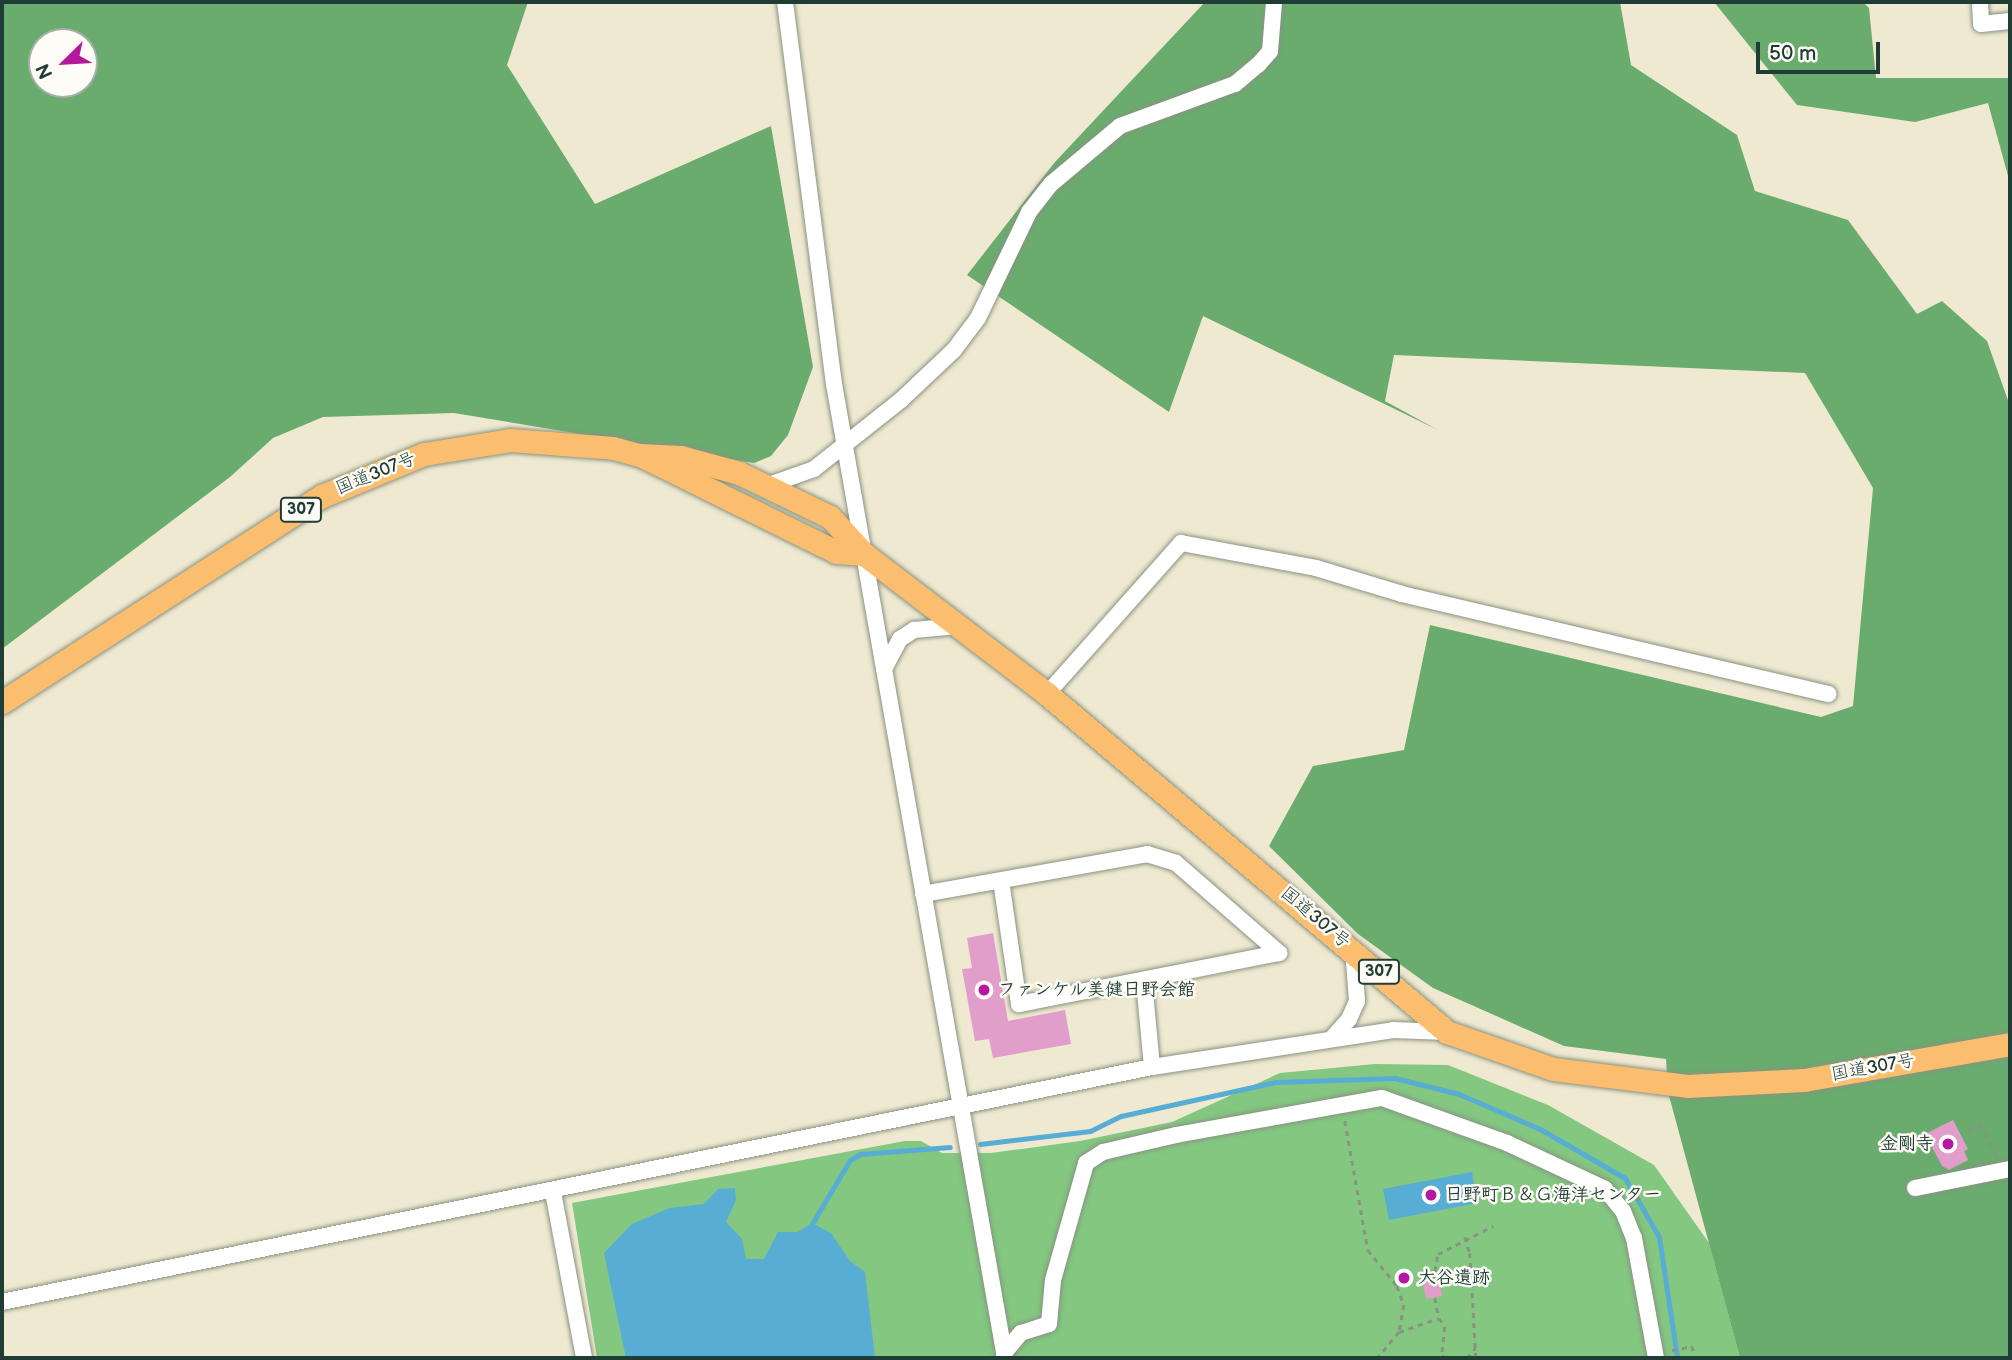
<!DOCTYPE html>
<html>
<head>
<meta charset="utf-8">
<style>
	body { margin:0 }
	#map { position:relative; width:2012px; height:1360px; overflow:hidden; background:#f0e9d1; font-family:"Balsamiq Sans","Klee One",sans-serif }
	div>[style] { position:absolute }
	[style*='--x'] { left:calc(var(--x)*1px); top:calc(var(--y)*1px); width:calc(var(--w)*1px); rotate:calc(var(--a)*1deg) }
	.green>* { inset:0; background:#83c780 }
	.forest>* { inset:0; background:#6aac6e }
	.water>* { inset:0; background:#58add4 }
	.stream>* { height:5px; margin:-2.5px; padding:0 2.5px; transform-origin:2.5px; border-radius:2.5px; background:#58add4 }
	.building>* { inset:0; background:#e29eca }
	.path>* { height:2.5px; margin-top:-1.25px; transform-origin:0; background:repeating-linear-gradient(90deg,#889382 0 5px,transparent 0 10px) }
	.roads { filter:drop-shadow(0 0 2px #889382) drop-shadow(0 0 2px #889382) }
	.minor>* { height:16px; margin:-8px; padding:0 8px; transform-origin:8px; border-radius:8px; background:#fff }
	.highway>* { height:23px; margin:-11.5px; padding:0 11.5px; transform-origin:11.5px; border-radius:11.5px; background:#fbbd6e }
	.dots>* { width:19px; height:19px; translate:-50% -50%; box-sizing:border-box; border:4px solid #fdfcf7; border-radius:50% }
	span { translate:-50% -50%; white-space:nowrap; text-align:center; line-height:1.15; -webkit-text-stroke:5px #fdfcf7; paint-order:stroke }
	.shield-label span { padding:2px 5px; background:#fdfcf7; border:2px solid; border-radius:5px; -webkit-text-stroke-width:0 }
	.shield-label { font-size:16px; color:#1f3d34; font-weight:700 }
	.street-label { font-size:18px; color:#1f3d34 }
	.poi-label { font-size:18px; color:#1f3d34; font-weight:700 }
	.left { translate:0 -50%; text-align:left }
	.right { translate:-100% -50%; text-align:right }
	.frame { position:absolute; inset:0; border:4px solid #1f3d34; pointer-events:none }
	.north { position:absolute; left:28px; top:28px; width:70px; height:70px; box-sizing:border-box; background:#fdfcf7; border:2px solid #a4b0a9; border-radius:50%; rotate:246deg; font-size:19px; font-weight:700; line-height:28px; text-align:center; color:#1f3d34 }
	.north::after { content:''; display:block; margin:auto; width:24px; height:32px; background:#b5179e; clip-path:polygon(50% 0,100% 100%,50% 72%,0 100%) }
	.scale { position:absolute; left:1756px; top:42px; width:124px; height:32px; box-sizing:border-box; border:4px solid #1f3d34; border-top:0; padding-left:9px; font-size:21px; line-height:24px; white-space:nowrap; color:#1f3d34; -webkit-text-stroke:5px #fdfcf7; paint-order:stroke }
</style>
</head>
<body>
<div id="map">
	<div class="green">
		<i style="clip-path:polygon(1375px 1064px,1448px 1065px,1548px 1105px,1654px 1165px,1709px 1243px,1740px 1358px,597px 1358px,572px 1203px,905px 1141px,921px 1141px,942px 1153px,991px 1153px,1080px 1141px,1172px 1122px,1280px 1073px)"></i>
	</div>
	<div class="forest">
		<i style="clip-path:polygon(evenodd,2px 2px,528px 2px,507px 65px,595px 204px,771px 126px,813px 367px,788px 435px,771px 456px,754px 463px,454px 413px,323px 417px,273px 438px,230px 477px,2px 649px,2px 2px,42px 42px,84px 42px,84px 84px,42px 84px,42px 42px)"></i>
		<i style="clip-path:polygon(1205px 2px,1620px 2px,1631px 65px,1737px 135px,1755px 191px,1848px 220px,1917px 314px,1942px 301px,1987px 341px,2010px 406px,2010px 1358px,1740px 1358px,1668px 1092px,1666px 1059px,1564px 1046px,1433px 988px,1358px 934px,1269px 846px,1313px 766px,1404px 750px,1430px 625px,1821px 717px,1853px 706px,1873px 488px,1805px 373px,1394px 355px,1385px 401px,1438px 430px,1203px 316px,1169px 412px,967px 275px,1055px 162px)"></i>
		<i style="clip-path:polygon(1714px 2px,1863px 2px,1869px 8px,1876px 78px,2010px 78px,2010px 183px,1988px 103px,1915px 122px,1797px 105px)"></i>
	</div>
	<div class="water">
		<i style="clip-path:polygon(1472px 1172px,1477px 1203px,1389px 1220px,1383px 1189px)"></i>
		<i style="clip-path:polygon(735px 1188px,736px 1200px,726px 1222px,742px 1239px,746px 1259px,764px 1259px,778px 1232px,798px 1232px,812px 1223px,831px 1233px,850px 1261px,865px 1272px,875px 1358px,626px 1358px,604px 1253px,632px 1224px,670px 1208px,704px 1204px,718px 1189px)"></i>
	</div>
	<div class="stream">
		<i style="--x:980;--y:1144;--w:111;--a:-6.7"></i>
		<i style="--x:1090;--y:1131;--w:34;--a:-26"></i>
		<i style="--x:1121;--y:1116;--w:158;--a:-12.4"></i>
		<i style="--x:1275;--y:1082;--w:120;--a:-1.9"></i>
		<i style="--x:1395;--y:1078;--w:66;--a:14"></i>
		<i style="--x:1459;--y:1094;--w:88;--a:23.4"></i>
		<i style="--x:1540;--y:1129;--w:98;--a:30"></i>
		<i style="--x:1625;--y:1178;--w:68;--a:60"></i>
		<i style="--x:1659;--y:1237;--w:122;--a:81.5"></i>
		<i style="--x:810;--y:1227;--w:78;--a:-59.2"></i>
		<i style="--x:850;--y:1160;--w:12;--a:-31"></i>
		<i style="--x:860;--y:1154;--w:90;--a:-4.4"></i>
	</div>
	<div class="building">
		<i style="clip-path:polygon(993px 933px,1008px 1021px,1065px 1010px,1071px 1044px,993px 1058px,989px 1039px,975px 1041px,962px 969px,972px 968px,967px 938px)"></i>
		<i style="clip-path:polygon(1953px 1120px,1968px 1149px,1964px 1151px,1968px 1160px,1949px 1170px,1942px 1166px,1925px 1134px)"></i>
		<i style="clip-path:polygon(1439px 1280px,1442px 1296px,1426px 1299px,1423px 1283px)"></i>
	</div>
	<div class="path">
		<i style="--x:1345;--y:1121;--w:131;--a:79.9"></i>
		<i style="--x:1368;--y:1250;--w:46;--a:51.1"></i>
		<i style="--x:1397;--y:1286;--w:20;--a:70"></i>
		<i style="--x:1404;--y:1305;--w:27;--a:100"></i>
		<i style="--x:1399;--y:1332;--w:33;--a:129"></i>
		<i style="--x:1968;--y:1130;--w:13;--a:-27"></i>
		<i style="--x:1980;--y:1124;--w:35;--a:63"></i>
		<i style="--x:1636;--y:1200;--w:16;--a:-35"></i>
		<i style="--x:1465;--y:1237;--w:17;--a:73"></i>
		<i style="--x:1470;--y:1253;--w:105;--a:86.7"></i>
		<i style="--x:1433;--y:1281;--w:27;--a:-80"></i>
		<i style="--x:1438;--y:1254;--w:62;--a:-27"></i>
		<i style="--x:1435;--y:1298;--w:20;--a:79"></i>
		<i style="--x:1399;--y:1332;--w:42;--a:-19.3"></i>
		<i style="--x:1439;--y:1318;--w:11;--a:56"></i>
		<i style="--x:1445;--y:1327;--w:29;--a:96"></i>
		<i style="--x:1442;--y:1356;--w:5;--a:22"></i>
		<i style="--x:1672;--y:1350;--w:20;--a:-11"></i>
		<i style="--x:1692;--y:1346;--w:12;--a:76"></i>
		<i style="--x:1467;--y:1358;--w:13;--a:-51"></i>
	</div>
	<div class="roads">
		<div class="minor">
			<i style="--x:785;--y:2;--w:385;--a:82.7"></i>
			<i style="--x:834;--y:384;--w:989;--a:80.04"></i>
			<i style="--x:1980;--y:2;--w:22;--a:87"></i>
			<i style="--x:1981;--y:24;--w:29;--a:-6"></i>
			<i style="--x:766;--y:486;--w:51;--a:-19.5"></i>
			<i style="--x:814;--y:469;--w:111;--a:-38.4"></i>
			<i style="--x:901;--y:400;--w:73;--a:-43.3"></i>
			<i style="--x:954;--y:350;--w:40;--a:-53"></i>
			<i style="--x:978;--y:318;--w:118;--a:-64.3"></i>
			<i style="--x:1029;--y:212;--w:36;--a:-52"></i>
			<i style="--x:1051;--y:184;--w:90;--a:-40"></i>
			<i style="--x:1120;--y:126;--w:122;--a:-20.1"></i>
			<i style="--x:1235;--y:84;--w:30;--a:-40"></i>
			<i style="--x:1258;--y:65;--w:18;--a:-49"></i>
			<i style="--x:1270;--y:51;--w:49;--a:-85.3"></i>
			<i style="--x:884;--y:669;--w:34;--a:-62"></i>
			<i style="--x:900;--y:639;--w:17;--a:-33"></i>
			<i style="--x:914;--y:630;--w:44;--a:-5.2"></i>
			<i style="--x:1047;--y:694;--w:202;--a:-48.4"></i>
			<i style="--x:1181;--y:543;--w:137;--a:10.5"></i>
			<i style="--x:1316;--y:568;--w:90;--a:16.8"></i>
			<i style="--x:1402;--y:594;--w:438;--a:13.2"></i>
			<i style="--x:923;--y:894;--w:228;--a:-10.1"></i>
			<i style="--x:1147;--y:854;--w:30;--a:17"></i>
			<i style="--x:1176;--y:863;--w:137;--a:41.1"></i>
			<i style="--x:1279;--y:953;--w:265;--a:168.9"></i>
			<i style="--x:1019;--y:1004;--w:124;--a:-98.3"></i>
			<i style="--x:1144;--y:981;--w:86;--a:84.7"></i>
			<i style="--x:1333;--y:1037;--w:24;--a:-48"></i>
			<i style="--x:1349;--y:1019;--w:20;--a:-66"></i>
			<i style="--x:1357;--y:1001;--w:52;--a:-94.4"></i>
			<i style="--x:1915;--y:1188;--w:97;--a:-11.3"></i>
			<i style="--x:553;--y:1192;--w:169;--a:79.4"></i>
			<i style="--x:2;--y:1302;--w:1174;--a:-11.55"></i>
			<i style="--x:1152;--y:1067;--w:244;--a:-8.7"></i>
			<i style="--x:1393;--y:1030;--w:54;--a:2.1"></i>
			<i style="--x:1004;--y:1353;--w:26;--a:-50"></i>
			<i style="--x:1021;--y:1333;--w:29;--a:-18"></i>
			<i style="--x:1049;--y:1324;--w:44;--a:-84.8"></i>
			<i style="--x:1053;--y:1280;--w:122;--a:-74.2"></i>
			<i style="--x:1086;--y:1163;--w:20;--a:-33"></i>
			<i style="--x:1103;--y:1152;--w:75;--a:-13.1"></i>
			<i style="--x:1176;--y:1135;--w:209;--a:-10.2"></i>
			<i style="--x:1382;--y:1098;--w:133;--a:19.8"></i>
			<i style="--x:1507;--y:1143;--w:108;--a:25.1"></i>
			<i style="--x:1605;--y:1189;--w:28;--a:51"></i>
			<i style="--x:1623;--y:1211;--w:29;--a:68"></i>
			<i style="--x:1634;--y:1238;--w:122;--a:79.6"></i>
		</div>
		<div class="highway">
			<i style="--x:640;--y:455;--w:41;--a:2.8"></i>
			<i style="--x:681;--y:457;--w:60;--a:15.4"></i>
			<i style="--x:739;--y:473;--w:101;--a:25.8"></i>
			<i style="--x:830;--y:517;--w:50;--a:47.4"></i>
			<i style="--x:864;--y:554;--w:230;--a:37.4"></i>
			<i style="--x:1047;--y:694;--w:524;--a:40.2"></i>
			<i style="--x:1447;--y:1032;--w:112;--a:19.2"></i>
			<i style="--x:1553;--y:1069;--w:135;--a:7.2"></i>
			<i style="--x:1687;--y:1086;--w:117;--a:-2.9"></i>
			<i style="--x:1804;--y:1080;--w:209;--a:-9.9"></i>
			<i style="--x:2;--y:702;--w:381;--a:-32.8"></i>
			<i style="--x:322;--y:496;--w:110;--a:-22.4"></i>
			<i style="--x:424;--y:454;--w:87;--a:-9.2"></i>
			<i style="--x:510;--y:440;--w:103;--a:4.4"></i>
			<i style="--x:613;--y:448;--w:28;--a:15"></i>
			<i style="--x:640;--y:455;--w:219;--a:26.3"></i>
			<i style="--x:836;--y:552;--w:28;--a:4"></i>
		</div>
	</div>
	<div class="dots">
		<i style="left:984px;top:990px;background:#b5179e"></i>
		<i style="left:1948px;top:1144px;background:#b5179e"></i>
		<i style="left:1431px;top:1195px;background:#b5179e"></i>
		<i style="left:1404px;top:1278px;background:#b5179e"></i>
	</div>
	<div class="shield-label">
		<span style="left:301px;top:510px">307</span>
		<span style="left:1379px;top:972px">307</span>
	</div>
	<div class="street-label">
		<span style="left:376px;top:474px;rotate:-22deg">国道307号</span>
		<span style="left:1315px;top:918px;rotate:40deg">国道307号</span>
		<span style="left:1873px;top:1068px;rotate:-10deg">国道307号</span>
	</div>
	<div class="poi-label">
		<span class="left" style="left:998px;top:990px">ファンケル美健日野会館</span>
		<span class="right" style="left:1934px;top:1144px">金剛寺</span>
		<span class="left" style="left:1445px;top:1195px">日野町Ｂ＆Ｇ海洋センター</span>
		<span class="left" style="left:1418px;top:1278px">大谷遺跡</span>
	</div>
	<div class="frame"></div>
	<div class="north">N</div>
	<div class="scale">50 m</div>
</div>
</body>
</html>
